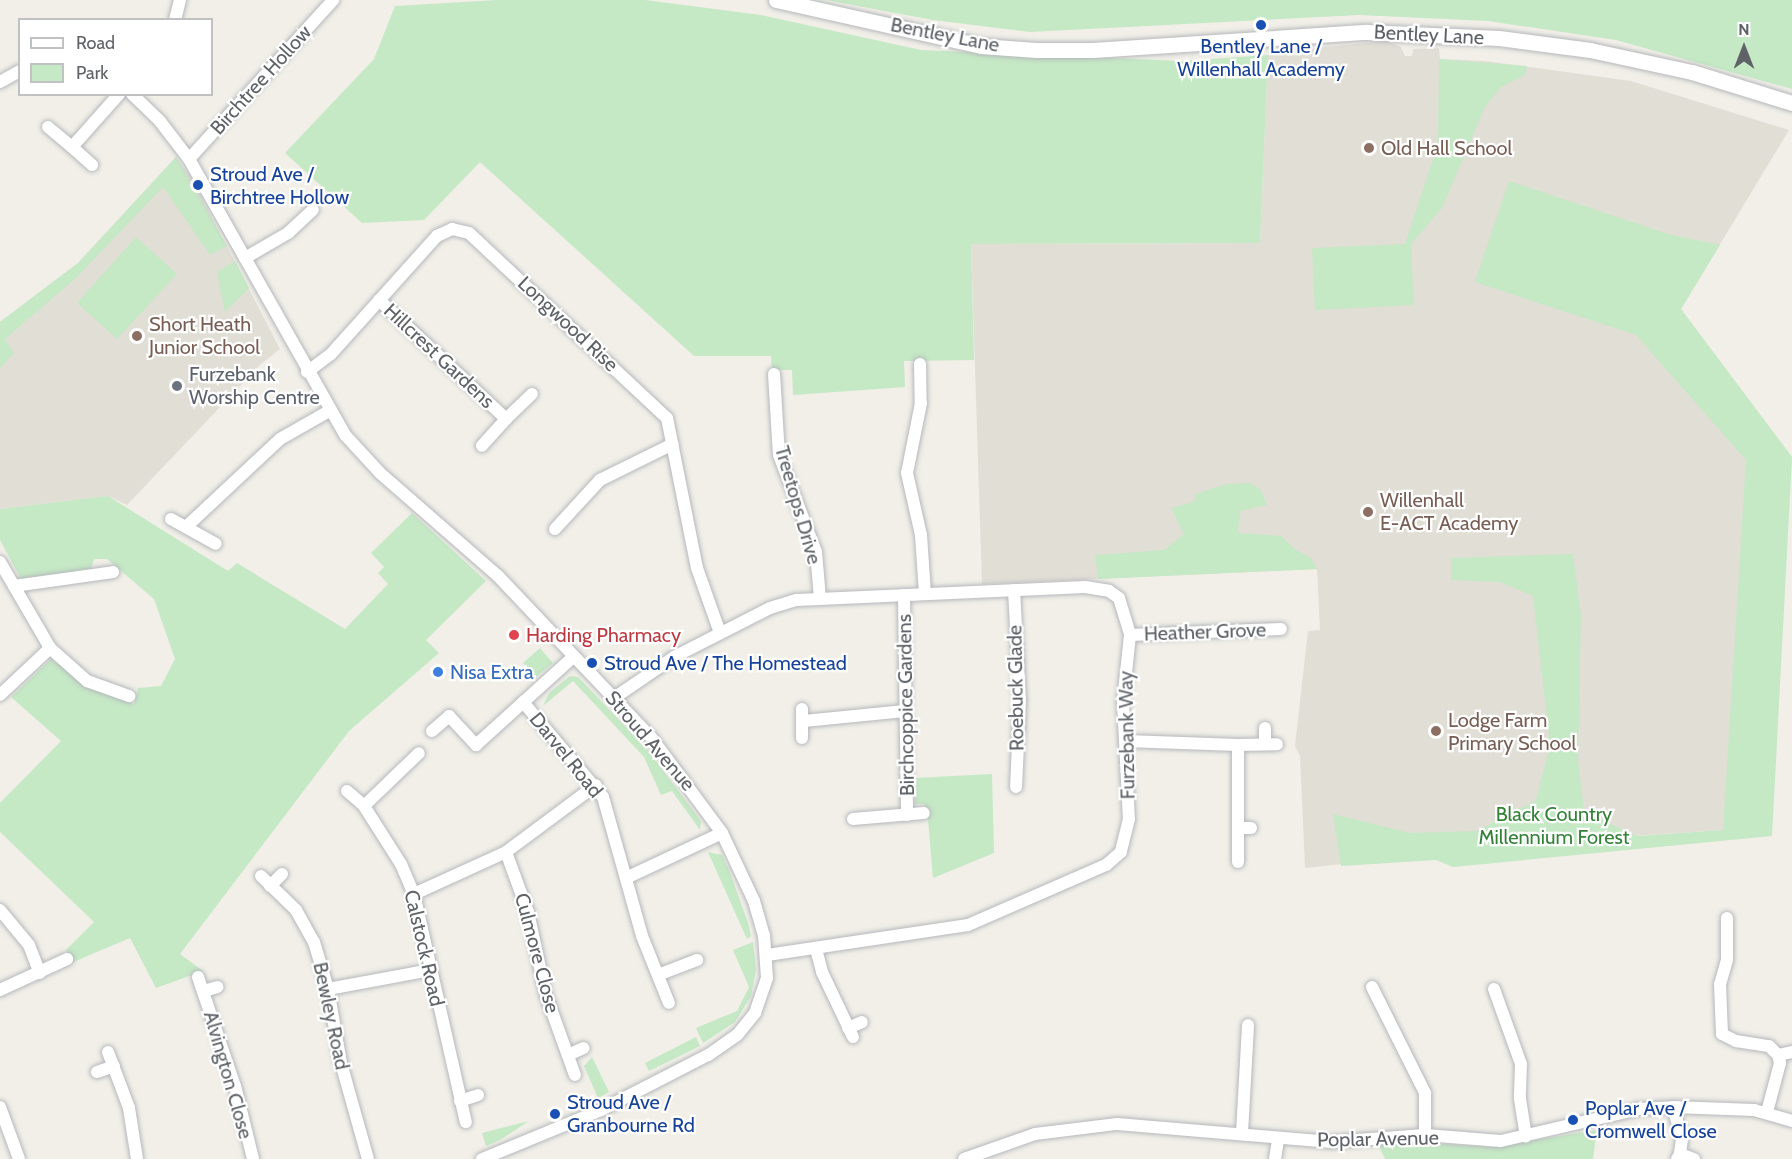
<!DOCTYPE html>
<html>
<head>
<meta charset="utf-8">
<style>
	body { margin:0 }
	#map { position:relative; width:1792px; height:1159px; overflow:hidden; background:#f1efe8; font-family:Cabin,sans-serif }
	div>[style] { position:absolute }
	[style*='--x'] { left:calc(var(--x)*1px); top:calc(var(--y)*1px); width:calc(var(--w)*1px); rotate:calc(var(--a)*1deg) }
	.education>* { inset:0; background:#e1ded6 }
	.green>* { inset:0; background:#c5e8c5 }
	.roads { filter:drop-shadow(0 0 2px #b5b8bc) drop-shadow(0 0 2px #b5b8bc) }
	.minor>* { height:12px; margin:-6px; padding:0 6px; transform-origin:6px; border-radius:6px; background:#fff }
	.tertiary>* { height:15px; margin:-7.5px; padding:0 7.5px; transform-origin:7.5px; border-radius:7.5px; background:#fff }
	.dots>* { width:16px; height:16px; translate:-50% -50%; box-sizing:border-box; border:3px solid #fff; border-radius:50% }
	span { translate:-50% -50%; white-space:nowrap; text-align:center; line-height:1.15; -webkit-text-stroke:4.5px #fff; paint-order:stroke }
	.street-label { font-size:20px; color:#5f6368 }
	.transit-label { font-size:20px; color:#164399 }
	.left { translate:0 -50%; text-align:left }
	.education-label { font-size:20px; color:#785e54 }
	.worship-label { font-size:20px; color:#5b616d }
	.health-label { font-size:20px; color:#be3a42 }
	.shop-label { font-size:20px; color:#366cbe }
	.park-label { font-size:20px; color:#348238 }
	.legend { position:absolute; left:18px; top:18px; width:195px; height:78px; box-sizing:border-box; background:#fff; border:2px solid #bfc1c3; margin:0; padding:8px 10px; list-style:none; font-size:18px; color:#5f6368 }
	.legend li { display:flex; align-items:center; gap:12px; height:30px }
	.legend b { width:30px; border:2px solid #bfc1c3 }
	.north { position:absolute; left:1714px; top:18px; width:60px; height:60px; -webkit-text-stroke:4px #fff; paint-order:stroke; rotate:0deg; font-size:16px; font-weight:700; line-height:24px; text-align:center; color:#5f6368 }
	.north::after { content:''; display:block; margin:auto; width:21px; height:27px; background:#5f6368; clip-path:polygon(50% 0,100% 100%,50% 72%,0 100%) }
</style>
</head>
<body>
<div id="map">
	<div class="education">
		<i style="clip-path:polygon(1386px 41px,1401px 47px,1405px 56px,1412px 56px,1413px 49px,1439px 48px,1440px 59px,1485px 61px,1631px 81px,1789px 130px,1681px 309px,1760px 455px,1723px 830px,1557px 841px,1305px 868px,1300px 756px,1295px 746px,1308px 631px,1320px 630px,1317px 569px,982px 584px,971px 244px,1260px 243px,1268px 55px,1284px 48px,1285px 51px)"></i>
		<i style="clip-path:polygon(176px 157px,192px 179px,280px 349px,261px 364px,127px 505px,108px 496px,0 509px,0 322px,78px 263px)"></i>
	</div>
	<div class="green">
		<i style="clip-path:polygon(498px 0,645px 0,761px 15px,921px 50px,1182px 61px,1268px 55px,1260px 243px,971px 244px,974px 360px,904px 361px,905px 387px,793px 395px,792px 370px,772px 370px,771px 356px,694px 356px,480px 162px,424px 220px,362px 223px,285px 153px,374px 59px,395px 6px)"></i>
		<i style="clip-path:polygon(826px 0,1792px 0,1792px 89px,1616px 40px,1488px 21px,1359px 15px,1030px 32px,933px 20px)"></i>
		<i style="clip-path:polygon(1439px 59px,1527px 66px,1525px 75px,1501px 87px,1485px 107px,1442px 208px,1411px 244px,1414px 305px,1315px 310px,1312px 248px,1405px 244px,1438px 144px)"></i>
		<i style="clip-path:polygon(176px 157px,227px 246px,210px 255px,163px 187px,76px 278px,5px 339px,14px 353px,0 368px,0 322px,78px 263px)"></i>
		<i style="clip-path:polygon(1509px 181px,1668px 234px,1720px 245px,1681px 309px,1792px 457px,1772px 836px,1453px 867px,1436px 860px,1341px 866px,1333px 814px,1410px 833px,1477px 831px,1536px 800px,1550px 745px,1533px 596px,1500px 582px,1451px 580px,1451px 558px,1573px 554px,1581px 615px,1578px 759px,1584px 812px,1637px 836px,1723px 830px,1746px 460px,1636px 335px,1475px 282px)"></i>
		<i style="clip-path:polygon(136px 237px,177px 274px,117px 339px,77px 303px)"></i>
		<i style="clip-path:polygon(235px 261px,249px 288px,225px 312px,217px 272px)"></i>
		<i style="clip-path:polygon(1250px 483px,1261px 490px,1267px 505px,1240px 511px,1238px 533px,1281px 536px,1296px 550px,1311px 558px,1317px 569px,1098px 579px,1095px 555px,1164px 550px,1184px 534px,1171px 508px,1194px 502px,1196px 494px,1226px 484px)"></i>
		<i style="clip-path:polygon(108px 496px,228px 571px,237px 563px,345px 629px,388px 584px,378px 573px,384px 567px,371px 553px,412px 513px,486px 581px,426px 640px,439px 653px,349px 731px,180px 954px,203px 971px,156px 988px,130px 938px,71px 963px,66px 950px,94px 922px,0 832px,0 803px,61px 741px,11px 697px,51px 659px,90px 688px,134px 704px,138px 688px,161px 686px,175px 659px,154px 599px,107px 559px,94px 559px,91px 569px,22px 581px,0 540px,0 509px)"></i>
		<i style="clip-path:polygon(540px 648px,553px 663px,536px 677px,523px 663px)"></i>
		<i style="clip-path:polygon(570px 676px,578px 677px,646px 748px,701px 821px,700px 830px,672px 791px,661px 795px,644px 757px,573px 681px,543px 706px,549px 693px)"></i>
		<i style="clip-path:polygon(992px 774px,994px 853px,933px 878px,928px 820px,924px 804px,915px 804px,915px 778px)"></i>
		<i style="clip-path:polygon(708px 852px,722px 855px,729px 870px,748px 923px,751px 936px,747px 939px)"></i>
		<i style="clip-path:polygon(753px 942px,756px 970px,751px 996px,735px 1022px,703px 1043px,696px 1028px,737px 1011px,749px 987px,733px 950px)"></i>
		<i style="clip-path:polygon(696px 1037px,700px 1046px,649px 1071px,645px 1063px)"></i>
		<i style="clip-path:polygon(592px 1057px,609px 1092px,598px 1098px,584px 1066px)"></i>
		<i style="clip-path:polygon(529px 1121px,500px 1140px,486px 1146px,482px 1133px)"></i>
		<i style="clip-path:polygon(1597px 1130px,1593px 1159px,1385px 1159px,1378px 1144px,1395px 1141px,1491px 1147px)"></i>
	</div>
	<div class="roads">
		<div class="minor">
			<i style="--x:175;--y:20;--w:21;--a:-76"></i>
			<i style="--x:0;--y:82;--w:23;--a:-29"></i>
			<i style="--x:132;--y:94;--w:37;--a:44"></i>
			<i style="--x:159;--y:120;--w:49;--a:52.4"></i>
			<i style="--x:189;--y:159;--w:318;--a:60.5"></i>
			<i style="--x:346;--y:436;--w:50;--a:47.4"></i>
			<i style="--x:380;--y:473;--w:157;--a:41.1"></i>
			<i style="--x:498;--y:576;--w:222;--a:46.5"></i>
			<i style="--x:651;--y:737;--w:119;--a:53.5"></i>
			<i style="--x:722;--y:833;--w:75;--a:64.8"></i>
			<i style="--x:754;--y:901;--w:35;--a:74"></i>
			<i style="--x:764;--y:935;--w:43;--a:86"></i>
			<i style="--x:767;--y:978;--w:37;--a:109"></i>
			<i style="--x:755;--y:1013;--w:28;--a:129"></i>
			<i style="--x:737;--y:1035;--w:35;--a:145"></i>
			<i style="--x:708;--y:1055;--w:120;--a:152.8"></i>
			<i style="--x:601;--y:1110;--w:129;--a:157.6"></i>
			<i style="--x:48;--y:127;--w:31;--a:40"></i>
			<i style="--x:72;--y:147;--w:71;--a:-48.4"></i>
			<i style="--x:72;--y:147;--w:27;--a:42"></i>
			<i style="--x:189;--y:159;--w:215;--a:-47.8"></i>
			<i style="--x:245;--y:258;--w:50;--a:-30.2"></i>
			<i style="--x:288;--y:233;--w:34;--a:-43"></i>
			<i style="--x:379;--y:300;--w:174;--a:43.1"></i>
			<i style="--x:506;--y:419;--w:36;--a:132"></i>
			<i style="--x:920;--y:364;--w:39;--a:89"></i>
			<i style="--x:921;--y:403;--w:71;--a:101.3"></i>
			<i style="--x:907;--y:473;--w:64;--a:77.3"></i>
			<i style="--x:921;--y:535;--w:59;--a:86.1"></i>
			<i style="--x:307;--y:372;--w:30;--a:-37"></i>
			<i style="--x:331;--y:354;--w:159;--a:-48.1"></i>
			<i style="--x:437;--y:236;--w:17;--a:-25"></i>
			<i style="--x:452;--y:229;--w:17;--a:13"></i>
			<i style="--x:469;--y:233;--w:271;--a:43.1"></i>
			<i style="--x:667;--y:418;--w:153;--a:78.7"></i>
			<i style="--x:697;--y:568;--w:69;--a:70.5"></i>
			<i style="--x:774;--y:374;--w:81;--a:86.5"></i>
			<i style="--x:779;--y:455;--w:104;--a:69.1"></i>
			<i style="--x:816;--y:552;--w:47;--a:85.1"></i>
			<i style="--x:506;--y:419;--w:36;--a:-44"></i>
			<i style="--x:171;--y:519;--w:51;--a:29.1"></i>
			<i style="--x:186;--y:527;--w:129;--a:-43.1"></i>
			<i style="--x:280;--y:439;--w:56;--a:-29.7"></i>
			<i style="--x:555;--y:529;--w:67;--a:-47.4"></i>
			<i style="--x:600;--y:480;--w:81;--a:-26.3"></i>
			<i style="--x:0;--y:562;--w:99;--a:59.8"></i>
			<i style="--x:50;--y:648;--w:50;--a:41.7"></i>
			<i style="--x:87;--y:681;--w:45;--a:19.7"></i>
			<i style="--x:14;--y:586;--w:100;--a:-8"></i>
			<i style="--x:1014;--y:590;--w:110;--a:86.9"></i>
			<i style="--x:1020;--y:700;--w:87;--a:92.6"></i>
			<i style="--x:904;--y:595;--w:220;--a:89.2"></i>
			<i style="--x:1130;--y:635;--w:151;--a:-2.3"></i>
			<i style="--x:0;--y:695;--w:69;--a:-43.2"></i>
			<i style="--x:614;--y:698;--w:73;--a:-34.3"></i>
			<i style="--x:674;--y:657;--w:108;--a:-27"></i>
			<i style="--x:770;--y:608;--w:28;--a:-17"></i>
			<i style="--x:797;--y:600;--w:288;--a:-2.6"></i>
			<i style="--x:1085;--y:587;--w:24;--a:9"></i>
			<i style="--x:1109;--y:591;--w:12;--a:35"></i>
			<i style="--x:1119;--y:598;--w:39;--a:73"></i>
			<i style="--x:1130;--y:635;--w:67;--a:96"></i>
			<i style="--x:1123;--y:702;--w:117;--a:87.1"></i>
			<i style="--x:1129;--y:819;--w:34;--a:104"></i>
			<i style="--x:1121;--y:852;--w:20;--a:139"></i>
			<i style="--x:1106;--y:865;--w:150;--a:156.5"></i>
			<i style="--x:968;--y:925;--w:203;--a:171.5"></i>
			<i style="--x:523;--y:702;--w:124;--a:49.9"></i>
			<i style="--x:603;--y:797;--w:144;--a:74.3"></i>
			<i style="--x:642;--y:936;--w:72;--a:68.1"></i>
			<i style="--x:804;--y:721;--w:101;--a:-5.7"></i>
			<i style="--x:1265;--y:728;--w:16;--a:90"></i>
			<i style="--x:432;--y:731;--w:23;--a:-41"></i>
			<i style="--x:449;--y:716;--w:40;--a:47"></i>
			<i style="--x:476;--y:745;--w:132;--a:-42.2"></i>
			<i style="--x:802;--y:738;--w:29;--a:-90"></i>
			<i style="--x:1126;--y:741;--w:112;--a:2"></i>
			<i style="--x:1238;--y:745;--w:117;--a:90"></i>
			<i style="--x:1238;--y:745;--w:39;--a:-1"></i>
			<i style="--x:347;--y:791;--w:23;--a:41"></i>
			<i style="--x:364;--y:806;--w:69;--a:57.5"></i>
			<i style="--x:401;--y:864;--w:33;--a:67"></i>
			<i style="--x:414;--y:894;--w:234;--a:77.2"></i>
			<i style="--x:364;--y:806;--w:76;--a:-43.9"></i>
			<i style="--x:853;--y:819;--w:71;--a:-4.8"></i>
			<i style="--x:1238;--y:828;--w:13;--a:0"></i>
			<i style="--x:506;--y:852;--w:64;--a:69.9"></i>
			<i style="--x:528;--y:912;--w:85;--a:77.8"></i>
			<i style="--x:546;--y:995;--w:85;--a:70.1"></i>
			<i style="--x:261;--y:876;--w:49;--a:44.2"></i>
			<i style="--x:296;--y:910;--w:37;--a:61"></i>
			<i style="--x:314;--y:942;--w:49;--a:73.4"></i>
			<i style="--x:328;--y:989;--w:75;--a:80"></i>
			<i style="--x:341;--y:1063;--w:100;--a:74.3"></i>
			<i style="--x:626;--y:878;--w:106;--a:-25.1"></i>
			<i style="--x:270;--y:886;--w:17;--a:-45"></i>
			<i style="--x:414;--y:894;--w:101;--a:-24.5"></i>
			<i style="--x:506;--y:852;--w:112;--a:-36.7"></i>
			<i style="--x:0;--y:910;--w:45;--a:50.4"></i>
			<i style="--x:29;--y:945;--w:30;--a:69"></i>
			<i style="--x:1727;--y:918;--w:42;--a:90"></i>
			<i style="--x:1727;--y:960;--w:25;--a:106"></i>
			<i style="--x:1720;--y:984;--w:50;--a:87.7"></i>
			<i style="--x:1722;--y:1034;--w:16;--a:27"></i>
			<i style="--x:1736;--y:1041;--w:33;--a:9"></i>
			<i style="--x:1769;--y:1046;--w:13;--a:45"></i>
			<i style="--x:1778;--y:1055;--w:14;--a:-12"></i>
			<i style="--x:816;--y:949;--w:24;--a:75"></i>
			<i style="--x:822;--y:972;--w:72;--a:64.5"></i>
			<i style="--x:658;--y:975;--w:42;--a:-21"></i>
			<i style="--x:198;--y:977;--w:115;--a:71.3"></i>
			<i style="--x:235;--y:1086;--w:75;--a:76.1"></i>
			<i style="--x:1372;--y:987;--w:119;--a:63.4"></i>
			<i style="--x:1425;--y:1093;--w:42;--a:90"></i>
			<i style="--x:328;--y:989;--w:105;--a:-10.5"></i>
			<i style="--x:1494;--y:989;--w:80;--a:70.2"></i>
			<i style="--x:1521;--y:1064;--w:35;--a:92"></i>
			<i style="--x:1520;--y:1099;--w:38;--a:81"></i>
			<i style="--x:0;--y:990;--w:74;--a:-24.8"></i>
			<i style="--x:204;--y:991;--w:14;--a:-17"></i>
			<i style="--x:848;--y:1028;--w:15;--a:-23"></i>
			<i style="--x:108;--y:1052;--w:60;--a:69.4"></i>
			<i style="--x:129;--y:1108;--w:52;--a:81.1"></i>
			<i style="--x:568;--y:1055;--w:17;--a:-24"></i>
			<i style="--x:97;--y:1072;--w:18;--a:-19"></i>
			<i style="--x:460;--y:1101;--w:19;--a:-18"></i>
			<i style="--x:0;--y:1107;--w:55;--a:69.9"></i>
			<i style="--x:1673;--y:1107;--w:33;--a:74"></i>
			<i style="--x:1682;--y:1139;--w:15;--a:98"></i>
			<i style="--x:1767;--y:1112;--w:51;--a:-75.1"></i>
			<i style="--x:1780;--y:1063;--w:8;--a:-104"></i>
			<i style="--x:1242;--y:1133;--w:108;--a:-86.8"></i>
			<i style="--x:964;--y:1159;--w:75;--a:-19.4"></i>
			<i style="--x:1035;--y:1134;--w:83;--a:-7"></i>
			<i style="--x:1117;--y:1124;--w:215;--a:4.8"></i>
			<i style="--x:1331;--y:1142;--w:94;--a:-4.3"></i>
			<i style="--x:1425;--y:1135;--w:76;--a:4.5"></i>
			<i style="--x:1501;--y:1141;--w:142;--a:-13.1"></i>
			<i style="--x:1639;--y:1109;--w:34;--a:-3"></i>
			<i style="--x:1673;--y:1107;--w:81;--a:2.1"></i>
			<i style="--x:1754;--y:1110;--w:40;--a:16"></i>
			<i style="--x:1275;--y:1159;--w:19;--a:-81"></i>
			<i style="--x:1677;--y:1159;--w:6;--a:-59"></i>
			<i style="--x:1680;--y:1154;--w:15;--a:20"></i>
		</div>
		<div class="tertiary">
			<i style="--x:776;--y:0;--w:210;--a:12.6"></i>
			<i style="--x:981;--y:46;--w:55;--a:4.2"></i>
			<i style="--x:1036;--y:50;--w:57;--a:0"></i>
			<i style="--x:1093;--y:50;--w:274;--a:-3.8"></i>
			<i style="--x:1366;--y:32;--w:133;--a:2.6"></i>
			<i style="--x:1499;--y:38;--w:92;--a:7.5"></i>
			<i style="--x:1590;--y:50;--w:104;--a:12.2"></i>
			<i style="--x:1692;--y:72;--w:105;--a:17.2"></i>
		</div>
	</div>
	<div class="dots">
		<i style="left:1261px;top:25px;background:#1a4fb4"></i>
		<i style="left:1369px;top:148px;background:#8d6e63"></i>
		<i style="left:198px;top:185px;background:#1a4fb4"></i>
		<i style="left:137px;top:336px;background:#8d6e63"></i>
		<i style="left:177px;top:386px;background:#6b7280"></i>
		<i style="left:1368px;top:512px;background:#8d6e63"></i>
		<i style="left:514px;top:635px;background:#e0444e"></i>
		<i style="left:592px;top:663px;background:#1a4fb4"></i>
		<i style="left:438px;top:672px;background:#3f7fe0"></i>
		<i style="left:1436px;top:731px;background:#8d6e63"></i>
		<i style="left:555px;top:1114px;background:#1a4fb4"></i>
		<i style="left:1573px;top:1120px;background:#1a4fb4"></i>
	</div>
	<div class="street-label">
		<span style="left:945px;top:35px;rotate:11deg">Bentley Lane</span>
		<span style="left:1429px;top:35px;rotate:3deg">Bentley Lane</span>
		<span style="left:261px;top:80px;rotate:-48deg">Birchtree Hollow</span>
		<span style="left:568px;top:324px;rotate:43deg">Longwood Rise</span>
		<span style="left:439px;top:356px;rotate:43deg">Hillcrest Gardens</span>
		<span style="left:798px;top:505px;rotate:74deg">Treetops Drive</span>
		<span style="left:1205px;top:632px;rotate:-2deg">Heather Grove</span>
		<span style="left:1016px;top:688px;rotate:-91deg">Roebuck Glade</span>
		<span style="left:906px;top:705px;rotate:-91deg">Birchcoppice Gardens</span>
		<span style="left:1127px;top:735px;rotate:-91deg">Furzebank Way</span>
		<span style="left:650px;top:741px;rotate:49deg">Stroud Avenue</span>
		<span style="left:566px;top:755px;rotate:51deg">Darvel Road</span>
		<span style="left:424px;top:948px;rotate:77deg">Calstock Road</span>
		<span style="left:537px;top:953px;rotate:75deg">Culmore Close</span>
		<span style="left:331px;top:1016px;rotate:78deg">Bewley Road</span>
		<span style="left:228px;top:1075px;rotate:74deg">Alvington Close</span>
		<span style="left:1378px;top:1139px;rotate:-1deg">Poplar Avenue</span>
	</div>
	<div class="transit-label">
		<span style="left:1261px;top:58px">Bentley Lane /<br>Willenhall Academy</span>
		<span class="left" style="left:210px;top:186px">Stroud Ave /<br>Birchtree Hollow</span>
		<span class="left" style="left:604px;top:663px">Stroud Ave / The Homestead</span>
		<span class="left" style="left:567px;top:1114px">Stroud Ave /<br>Granbourne Rd</span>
		<span class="left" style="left:1585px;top:1120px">Poplar Ave /<br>Cromwell Close</span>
	</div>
	<div class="education-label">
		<span class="left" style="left:1381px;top:148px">Old Hall School</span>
		<span class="left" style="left:149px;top:336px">Short Heath<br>Junior School</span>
		<span class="left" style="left:1380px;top:512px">Willenhall<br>E-ACT Academy</span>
		<span class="left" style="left:1448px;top:732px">Lodge Farm<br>Primary School</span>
	</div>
	<div class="worship-label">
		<span class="left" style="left:189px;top:386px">Furzebank<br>Worship Centre</span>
	</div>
	<div class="health-label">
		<span class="left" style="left:526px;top:635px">Harding Pharmacy</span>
	</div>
	<div class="shop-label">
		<span class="left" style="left:450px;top:672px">Nisa Extra</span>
	</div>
	<div class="park-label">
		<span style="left:1554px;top:826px">Black Country<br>Millennium Forest</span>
	</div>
	<ul class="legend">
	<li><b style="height:8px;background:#fff"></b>Road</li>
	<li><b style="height:16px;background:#c5e8c5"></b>Park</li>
	</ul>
	<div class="north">N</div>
</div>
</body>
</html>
